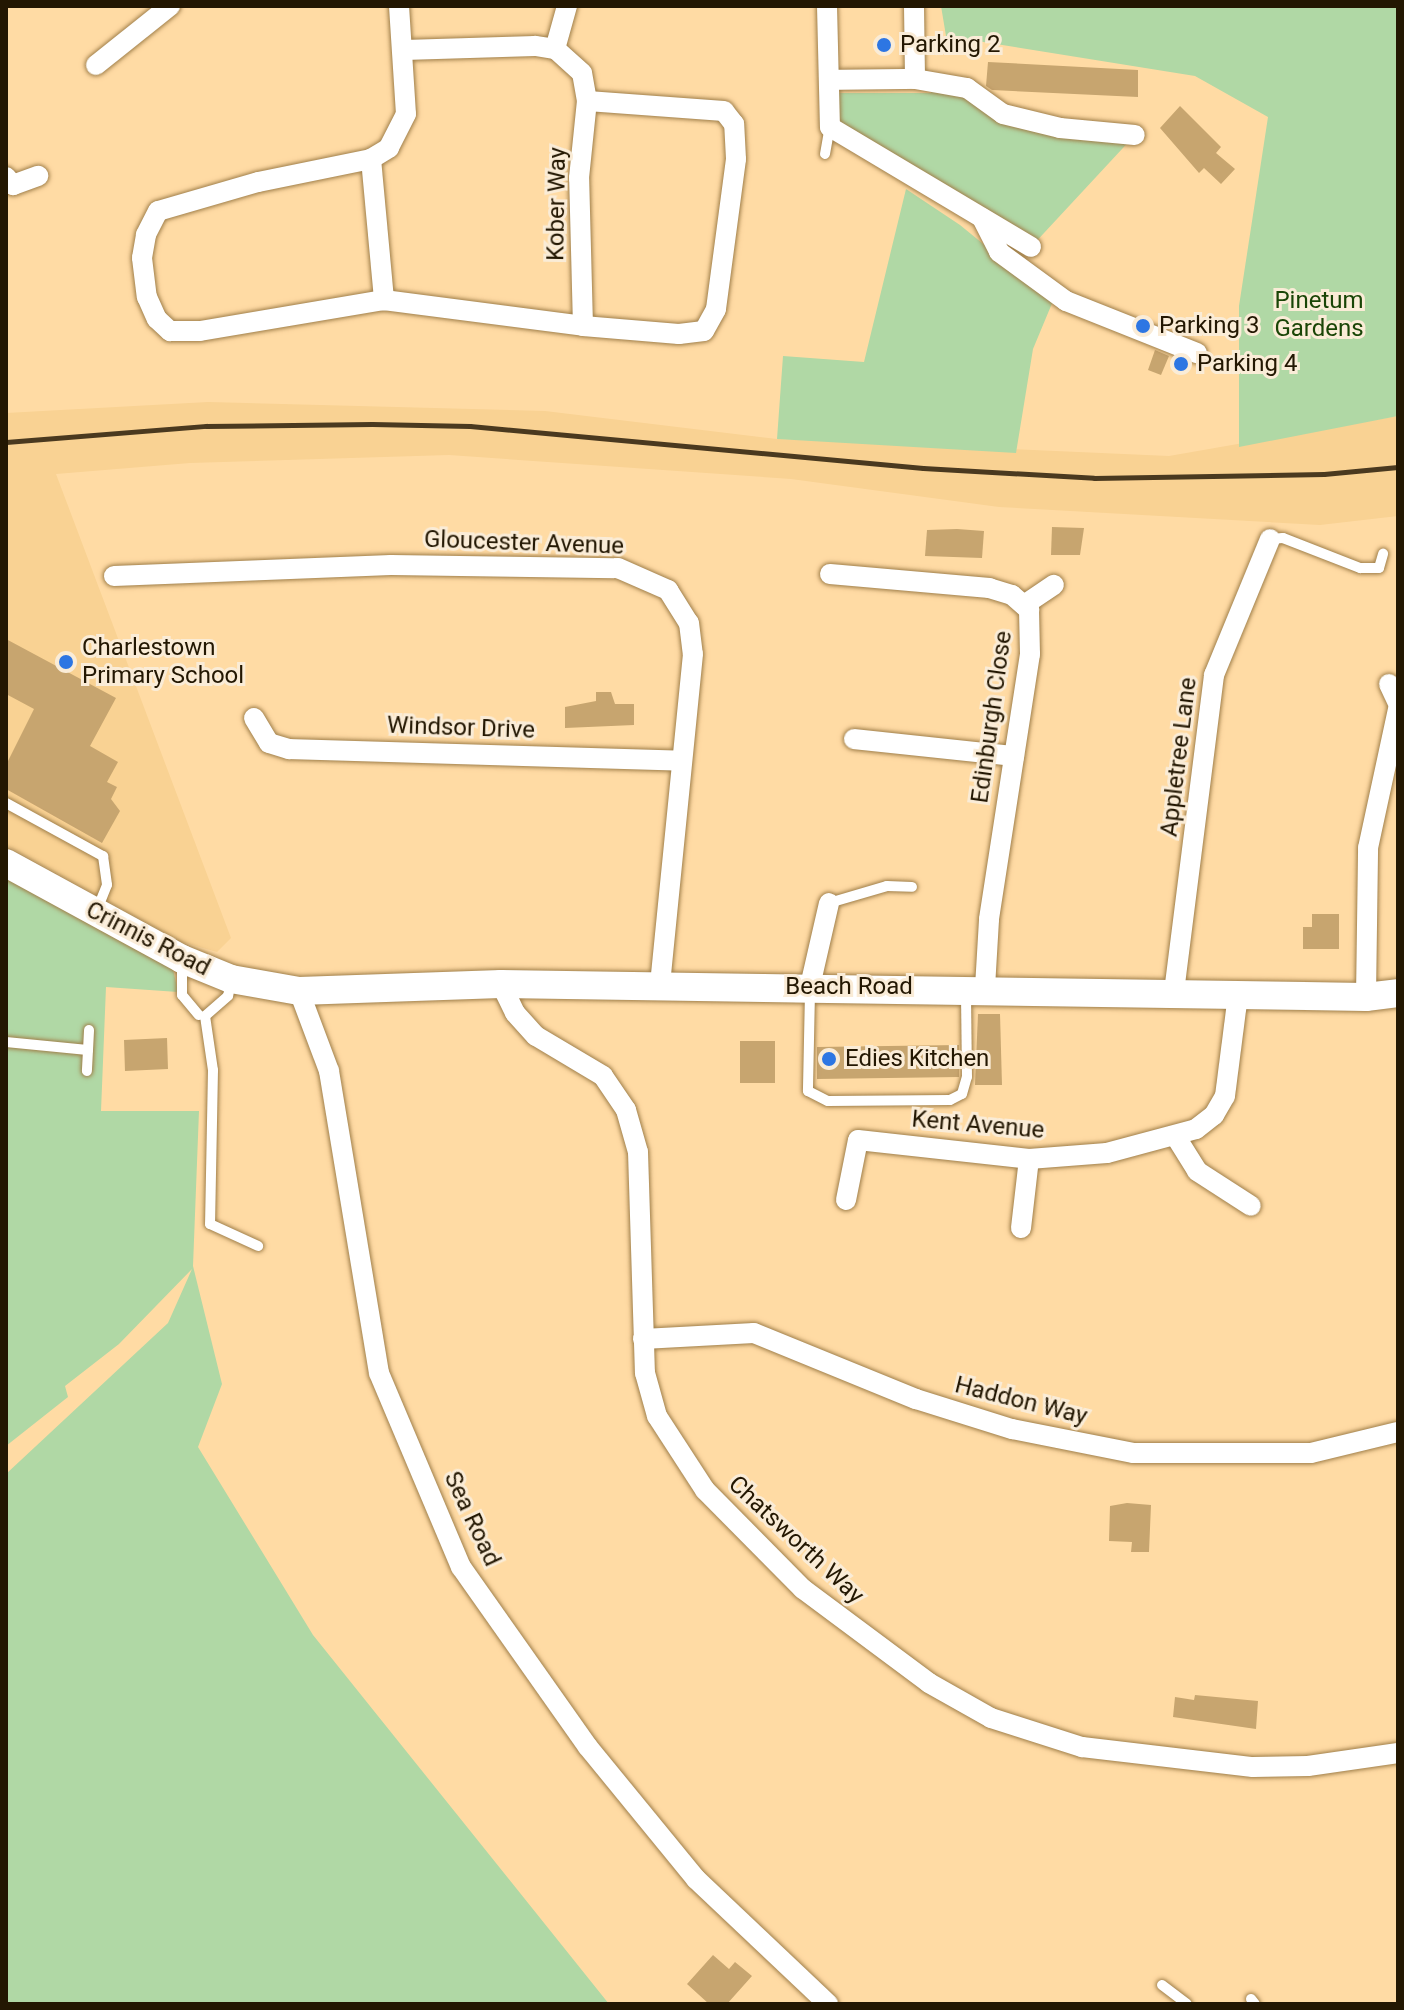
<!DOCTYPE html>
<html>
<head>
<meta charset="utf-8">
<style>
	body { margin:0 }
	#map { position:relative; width:1404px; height:2010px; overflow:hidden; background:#ffdba4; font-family:Roboto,sans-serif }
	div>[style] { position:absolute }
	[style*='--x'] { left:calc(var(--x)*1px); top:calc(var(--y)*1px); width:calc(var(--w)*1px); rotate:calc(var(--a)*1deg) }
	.built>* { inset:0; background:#f9d293 }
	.green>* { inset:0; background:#b0d8a5 }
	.building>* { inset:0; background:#c7a56f }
	.roads { filter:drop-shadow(0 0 2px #a07f4a) drop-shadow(0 0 2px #a07f4a) }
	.lane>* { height:10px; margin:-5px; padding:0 5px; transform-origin:5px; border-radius:5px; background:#fff }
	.street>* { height:20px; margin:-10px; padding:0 10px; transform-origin:10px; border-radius:10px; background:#fff }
	.secondary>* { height:28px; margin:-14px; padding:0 14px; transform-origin:14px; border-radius:14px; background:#fff }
	.rail>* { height:5px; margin:-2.5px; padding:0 2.5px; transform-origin:2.5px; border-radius:2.5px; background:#4a391f }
	.dots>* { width:22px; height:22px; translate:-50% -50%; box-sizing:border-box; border:4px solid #faecd7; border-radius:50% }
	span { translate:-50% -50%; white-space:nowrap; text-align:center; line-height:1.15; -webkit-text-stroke:6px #faecd7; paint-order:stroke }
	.poi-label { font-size:24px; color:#231702 }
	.left { translate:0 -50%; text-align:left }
	.street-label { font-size:24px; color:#231702 }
	.park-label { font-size:24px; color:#194506 }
	.frame { position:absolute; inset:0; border:8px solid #231702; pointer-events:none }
</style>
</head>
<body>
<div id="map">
	<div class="built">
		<i style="clip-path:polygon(208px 402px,545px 411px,777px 439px,1169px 456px,1398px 416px,1398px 516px,1320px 525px,999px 507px,791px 479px,449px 455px,190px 463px,56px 474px,231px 938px,217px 952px,182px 942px,6px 845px,6px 413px)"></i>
	</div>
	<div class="green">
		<i style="clip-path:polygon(941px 6px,1398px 6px,1398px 416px,1239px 447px,1239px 306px,1268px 117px,1195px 76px,946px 36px)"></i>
		<i style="clip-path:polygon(931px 83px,1003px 114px,1135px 135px,1031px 247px,830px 127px,829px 93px,931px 93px)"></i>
		<i style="clip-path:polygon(906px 189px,960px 225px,1053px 301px,1033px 349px,1016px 453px,777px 439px,783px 356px,864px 362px)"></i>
		<i style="clip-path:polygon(6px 878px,173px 969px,178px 992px,106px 987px,101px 1111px,199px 1111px,193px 1266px,222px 1384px,198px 1447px,313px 1635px,609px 2004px,6px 2004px,6px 1474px,168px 1323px,192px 1269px,119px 1344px,65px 1386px,68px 1397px,6px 1446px)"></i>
	</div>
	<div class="building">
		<i style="clip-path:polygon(988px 62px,1138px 70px,1138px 97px,992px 90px,986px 86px)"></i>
		<i style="clip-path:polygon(1180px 106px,1221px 147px,1216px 153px,1235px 169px,1221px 184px,1204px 168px,1199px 173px,1160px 128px)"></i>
		<i style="clip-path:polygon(1155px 350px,1169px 356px,1161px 375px,1148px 370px)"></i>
		<i style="clip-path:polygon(1052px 527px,1084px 528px,1080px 555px,1051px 555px)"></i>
		<i style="clip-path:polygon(957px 529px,984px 531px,982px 558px,925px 556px,927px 530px)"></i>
		<i style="clip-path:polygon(6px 639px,116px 698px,90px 746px,118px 762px,107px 782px,117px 787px,111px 799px,120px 811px,102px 843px,6px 789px,6px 765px,34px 709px,6px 694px)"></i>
		<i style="clip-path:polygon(596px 692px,611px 692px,615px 704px,634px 704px,634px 725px,565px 728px,565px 707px,596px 701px)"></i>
		<i style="clip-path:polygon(1312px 914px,1339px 914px,1339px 949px,1303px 949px,1303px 927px,1312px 927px)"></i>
		<i style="clip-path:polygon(978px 1014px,1000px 1014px,1002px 1085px,975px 1085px)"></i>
		<i style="clip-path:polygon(167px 1038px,168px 1069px,125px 1071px,124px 1040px)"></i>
		<i style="clip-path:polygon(740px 1041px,775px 1041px,775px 1083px,740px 1083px)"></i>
		<i style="clip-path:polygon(959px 1045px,959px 1077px,817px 1079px,817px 1047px)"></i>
		<i style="clip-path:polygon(1127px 1503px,1151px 1505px,1149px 1552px,1131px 1552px,1132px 1542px,1109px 1541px,1110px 1506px)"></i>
		<i style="clip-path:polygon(1195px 1695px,1258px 1701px,1256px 1729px,1173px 1717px,1175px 1697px,1194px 1700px)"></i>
		<i style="clip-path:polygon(713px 1955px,729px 1969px,735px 1962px,752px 1976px,727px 2004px,709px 2004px,687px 1984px)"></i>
	</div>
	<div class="roads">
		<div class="lane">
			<i style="--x:825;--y:154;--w:27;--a:-80"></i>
			<i style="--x:1270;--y:539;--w:13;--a:-4"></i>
			<i style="--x:1283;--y:538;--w:83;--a:21.3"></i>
			<i style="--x:1360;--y:568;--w:19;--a:0"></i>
			<i style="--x:1379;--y:568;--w:15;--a:-74"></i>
			<i style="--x:6;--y:803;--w:111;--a:28.7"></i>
			<i style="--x:103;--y:856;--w:29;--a:82"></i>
			<i style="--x:107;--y:885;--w:29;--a:112"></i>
			<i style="--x:829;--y:903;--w:60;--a:-16.3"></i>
			<i style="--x:887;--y:886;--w:25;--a:2"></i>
			<i style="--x:182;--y:961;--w:34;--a:90"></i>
			<i style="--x:182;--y:995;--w:26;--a:50"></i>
			<i style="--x:231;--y:981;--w:15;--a:101"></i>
			<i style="--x:228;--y:996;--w:30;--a:139"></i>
			<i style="--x:205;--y:1016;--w:55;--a:81.6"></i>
			<i style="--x:213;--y:1070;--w:154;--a:91.1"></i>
			<i style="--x:210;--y:1224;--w:53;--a:24.6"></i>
			<i style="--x:810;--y:992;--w:99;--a:91.2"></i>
			<i style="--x:808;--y:1091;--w:22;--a:27"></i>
			<i style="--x:828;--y:1101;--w:122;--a:-0.5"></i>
			<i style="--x:950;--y:1100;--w:13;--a:-27"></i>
			<i style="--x:962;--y:1094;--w:18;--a:-74"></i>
			<i style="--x:967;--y:1077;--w:83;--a:-90.7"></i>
			<i style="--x:6;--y:1042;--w:82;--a:5.6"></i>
			<i style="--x:88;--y:1050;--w:21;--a:93"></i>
			<i style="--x:88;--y:1050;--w:20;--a:-87"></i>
			<i style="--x:1162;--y:1985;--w:31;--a:37"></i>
			<i style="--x:1251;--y:1999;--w:6;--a:51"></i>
		</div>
		<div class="street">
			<i style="--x:399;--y:6;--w:108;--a:86.3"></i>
			<i style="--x:406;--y:114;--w:38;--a:117"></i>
			<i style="--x:389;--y:148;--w:21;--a:149"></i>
			<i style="--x:371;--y:159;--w:115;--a:168.5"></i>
			<i style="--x:258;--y:182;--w:104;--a:163.8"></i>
			<i style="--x:158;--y:211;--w:27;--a:117"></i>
			<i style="--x:146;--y:235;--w:23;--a:100"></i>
			<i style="--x:142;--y:258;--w:39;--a:83"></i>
			<i style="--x:147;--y:297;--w:24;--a:66"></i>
			<i style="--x:157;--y:319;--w:18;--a:43"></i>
			<i style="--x:170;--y:331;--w:30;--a:0"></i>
			<i style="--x:200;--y:331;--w:187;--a:-9.6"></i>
			<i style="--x:384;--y:300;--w:201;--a:7.4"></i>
			<i style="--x:583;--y:326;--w:148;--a:-91.5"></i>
			<i style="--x:579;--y:178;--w:77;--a:-84.1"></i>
			<i style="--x:587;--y:101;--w:28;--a:-100"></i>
			<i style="--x:582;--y:73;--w:36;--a:-138"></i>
			<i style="--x:555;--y:49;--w:20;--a:-171"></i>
			<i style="--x:535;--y:46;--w:131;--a:178.3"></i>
			<i style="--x:827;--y:6;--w:121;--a:88.6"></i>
			<i style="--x:830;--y:127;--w:234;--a:30.8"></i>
			<i style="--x:914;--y:6;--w:73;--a:89.2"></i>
			<i style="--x:915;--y:79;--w:53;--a:9.8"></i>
			<i style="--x:967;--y:88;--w:44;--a:35.8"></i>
			<i style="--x:1003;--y:114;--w:59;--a:13.8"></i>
			<i style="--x:1060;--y:128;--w:75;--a:5.3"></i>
			<i style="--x:555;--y:49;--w:45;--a:-74.4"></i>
			<i style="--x:96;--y:65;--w:95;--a:-38.6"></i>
			<i style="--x:829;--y:80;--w:86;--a:-0.7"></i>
			<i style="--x:371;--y:159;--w:142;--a:84.7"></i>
			<i style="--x:6;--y:177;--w:11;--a:49"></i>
			<i style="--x:13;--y:185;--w:27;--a:-20"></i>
			<i style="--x:982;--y:218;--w:38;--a:63"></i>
			<i style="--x:999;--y:252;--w:83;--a:36.2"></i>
			<i style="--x:1066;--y:301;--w:141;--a:21.7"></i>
			<i style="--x:583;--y:326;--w:96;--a:4.8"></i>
			<i style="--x:679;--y:334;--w:25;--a:-7"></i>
			<i style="--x:704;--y:331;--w:25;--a:-61"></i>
			<i style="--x:716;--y:309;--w:151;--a:-82.4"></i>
			<i style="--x:736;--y:159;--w:35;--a:-93"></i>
			<i style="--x:734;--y:124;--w:16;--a:-128"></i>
			<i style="--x:724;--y:111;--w:137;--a:-175.8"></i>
			<i style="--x:830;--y:574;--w:160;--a:5"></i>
			<i style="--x:989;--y:588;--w:24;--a:17"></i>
			<i style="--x:1012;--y:595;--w:23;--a:41"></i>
			<i style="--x:1029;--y:610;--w:44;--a:88.7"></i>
			<i style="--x:1030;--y:654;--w:269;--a:98.8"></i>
			<i style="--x:989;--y:920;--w:68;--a:93.4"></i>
			<i style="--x:114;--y:576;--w:277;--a:-2.3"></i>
			<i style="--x:391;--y:565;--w:227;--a:0.8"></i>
			<i style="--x:618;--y:568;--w:55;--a:23.7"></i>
			<i style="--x:668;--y:590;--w:39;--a:58"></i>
			<i style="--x:689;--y:623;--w:31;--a:83"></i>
			<i style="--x:693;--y:654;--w:334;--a:95.7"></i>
			<i style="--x:1024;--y:605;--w:36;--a:-34"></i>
			<i style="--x:1389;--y:684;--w:21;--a:65"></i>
			<i style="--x:254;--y:718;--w:29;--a:59"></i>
			<i style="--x:269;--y:743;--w:21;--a:17"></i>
			<i style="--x:289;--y:749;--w:393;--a:1.7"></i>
			<i style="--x:854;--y:739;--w:161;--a:6.1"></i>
			<i style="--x:501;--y:984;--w:32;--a:64"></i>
			<i style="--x:515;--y:1013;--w:31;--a:48"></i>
			<i style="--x:536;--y:1036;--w:78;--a:30.8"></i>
			<i style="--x:603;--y:1076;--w:41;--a:55.9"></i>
			<i style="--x:626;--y:1110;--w:44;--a:74.1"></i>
			<i style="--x:638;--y:1152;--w:221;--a:88.2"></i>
			<i style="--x:645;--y:1373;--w:45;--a:74.4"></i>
			<i style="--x:657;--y:1416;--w:88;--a:57"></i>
			<i style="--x:705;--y:1490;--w:139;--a:45.3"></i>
			<i style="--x:803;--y:1589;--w:157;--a:36.7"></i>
			<i style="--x:929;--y:1683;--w:71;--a:29.4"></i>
			<i style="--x:991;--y:1718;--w:96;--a:17.7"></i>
			<i style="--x:1082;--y:1747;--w:172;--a:6.7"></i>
			<i style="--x:1253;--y:1767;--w:55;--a:-1"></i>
			<i style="--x:1308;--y:1766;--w:91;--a:-8.2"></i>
			<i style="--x:810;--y:986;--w:85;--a:-77.1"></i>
			<i style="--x:299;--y:991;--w:85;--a:69.4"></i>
			<i style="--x:329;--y:1071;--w:306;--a:80.6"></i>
			<i style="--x:379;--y:1373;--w:211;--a:67.1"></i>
			<i style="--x:461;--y:1567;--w:220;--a:54.8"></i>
			<i style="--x:588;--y:1747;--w:171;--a:50.7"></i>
			<i style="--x:696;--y:1879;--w:182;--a:43.4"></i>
			<i style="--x:1174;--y:992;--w:320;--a:-82.8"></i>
			<i style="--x:1214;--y:675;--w:147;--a:-67.6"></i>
			<i style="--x:1366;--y:997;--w:149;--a:-89.2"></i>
			<i style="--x:1368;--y:848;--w:142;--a:-77.8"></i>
			<i style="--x:1176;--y:1137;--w:40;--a:58"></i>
			<i style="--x:1197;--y:1171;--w:64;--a:32.9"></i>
			<i style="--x:846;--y:1200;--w:61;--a:-78.7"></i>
			<i style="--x:858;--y:1140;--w:172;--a:6.3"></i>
			<i style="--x:1029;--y:1159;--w:78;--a:-4.4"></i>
			<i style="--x:1107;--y:1153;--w:92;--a:-15.1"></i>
			<i style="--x:1196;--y:1129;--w:23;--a:-38"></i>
			<i style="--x:1214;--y:1115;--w:22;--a:-60"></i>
			<i style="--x:1225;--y:1096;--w:102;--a:-82.7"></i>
			<i style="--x:1021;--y:1228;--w:69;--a:-83.4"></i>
			<i style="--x:643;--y:1339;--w:111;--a:-3.1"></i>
			<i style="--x:754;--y:1333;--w:175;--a:22.2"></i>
			<i style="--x:916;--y:1399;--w:101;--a:17.4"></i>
			<i style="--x:1012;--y:1429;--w:123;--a:11.2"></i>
			<i style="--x:1133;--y:1453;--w:178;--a:0"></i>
			<i style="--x:1311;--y:1453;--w:89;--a:-13.6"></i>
		</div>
		<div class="secondary">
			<i style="--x:6;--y:863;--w:200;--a:28.6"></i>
			<i style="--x:182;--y:959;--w:53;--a:22.2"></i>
			<i style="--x:231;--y:979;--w:69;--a:10"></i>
			<i style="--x:299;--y:991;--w:202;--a:-2"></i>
			<i style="--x:501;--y:984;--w:865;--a:0.86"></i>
			<i style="--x:1366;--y:997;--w:32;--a:-7"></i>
		</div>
	</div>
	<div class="rail">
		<i style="--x:6;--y:442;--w:201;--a:-4.6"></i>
		<i style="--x:206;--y:426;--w:166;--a:-0.7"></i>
		<i style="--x:372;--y:424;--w:98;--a:1.2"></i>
		<i style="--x:470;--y:426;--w:455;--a:5.3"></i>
		<i style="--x:923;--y:468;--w:171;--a:3.3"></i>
		<i style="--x:1094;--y:478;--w:230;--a:-1"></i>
		<i style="--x:1324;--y:474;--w:74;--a:-5.4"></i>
	</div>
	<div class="dots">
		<i style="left:884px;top:45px;background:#2d76e3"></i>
		<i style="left:1143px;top:326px;background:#2d76e3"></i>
		<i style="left:1181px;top:364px;background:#2d76e3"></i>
		<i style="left:66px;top:662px;background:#2d76e3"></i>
		<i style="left:829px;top:1059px;background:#2d76e3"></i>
	</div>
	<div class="poi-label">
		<span class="left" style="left:900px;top:45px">Parking 2</span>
		<span class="left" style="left:1159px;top:326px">Parking 3</span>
		<span class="left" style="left:1197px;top:364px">Parking 4</span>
		<span class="left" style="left:82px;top:662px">Charlestown<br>Primary School</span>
		<span class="left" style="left:845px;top:1059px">Edies Kitchen</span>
	</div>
	<div class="street-label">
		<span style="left:557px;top:204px;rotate:-89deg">Kober Way</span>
		<span style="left:524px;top:543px;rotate:2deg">Gloucester Avenue</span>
		<span style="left:992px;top:717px;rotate:-82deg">Edinburgh Close</span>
		<span style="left:461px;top:728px;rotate:2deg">Windsor Drive</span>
		<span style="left:1179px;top:757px;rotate:-83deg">Appletree Lane</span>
		<span style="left:148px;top:939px;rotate:27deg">Crinnis Road</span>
		<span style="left:849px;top:987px">Beach Road</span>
		<span style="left:978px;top:1125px;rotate:5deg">Kent Avenue</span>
		<span style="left:1021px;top:1401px;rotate:14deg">Haddon Way</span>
		<span style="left:472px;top:1519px;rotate:65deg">Sea Road</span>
		<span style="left:796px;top:1540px;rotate:43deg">Chatsworth Way</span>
	</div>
	<div class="park-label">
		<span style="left:1319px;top:315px">Pinetum<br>Gardens</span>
	</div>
	<div class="frame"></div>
</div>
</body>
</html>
